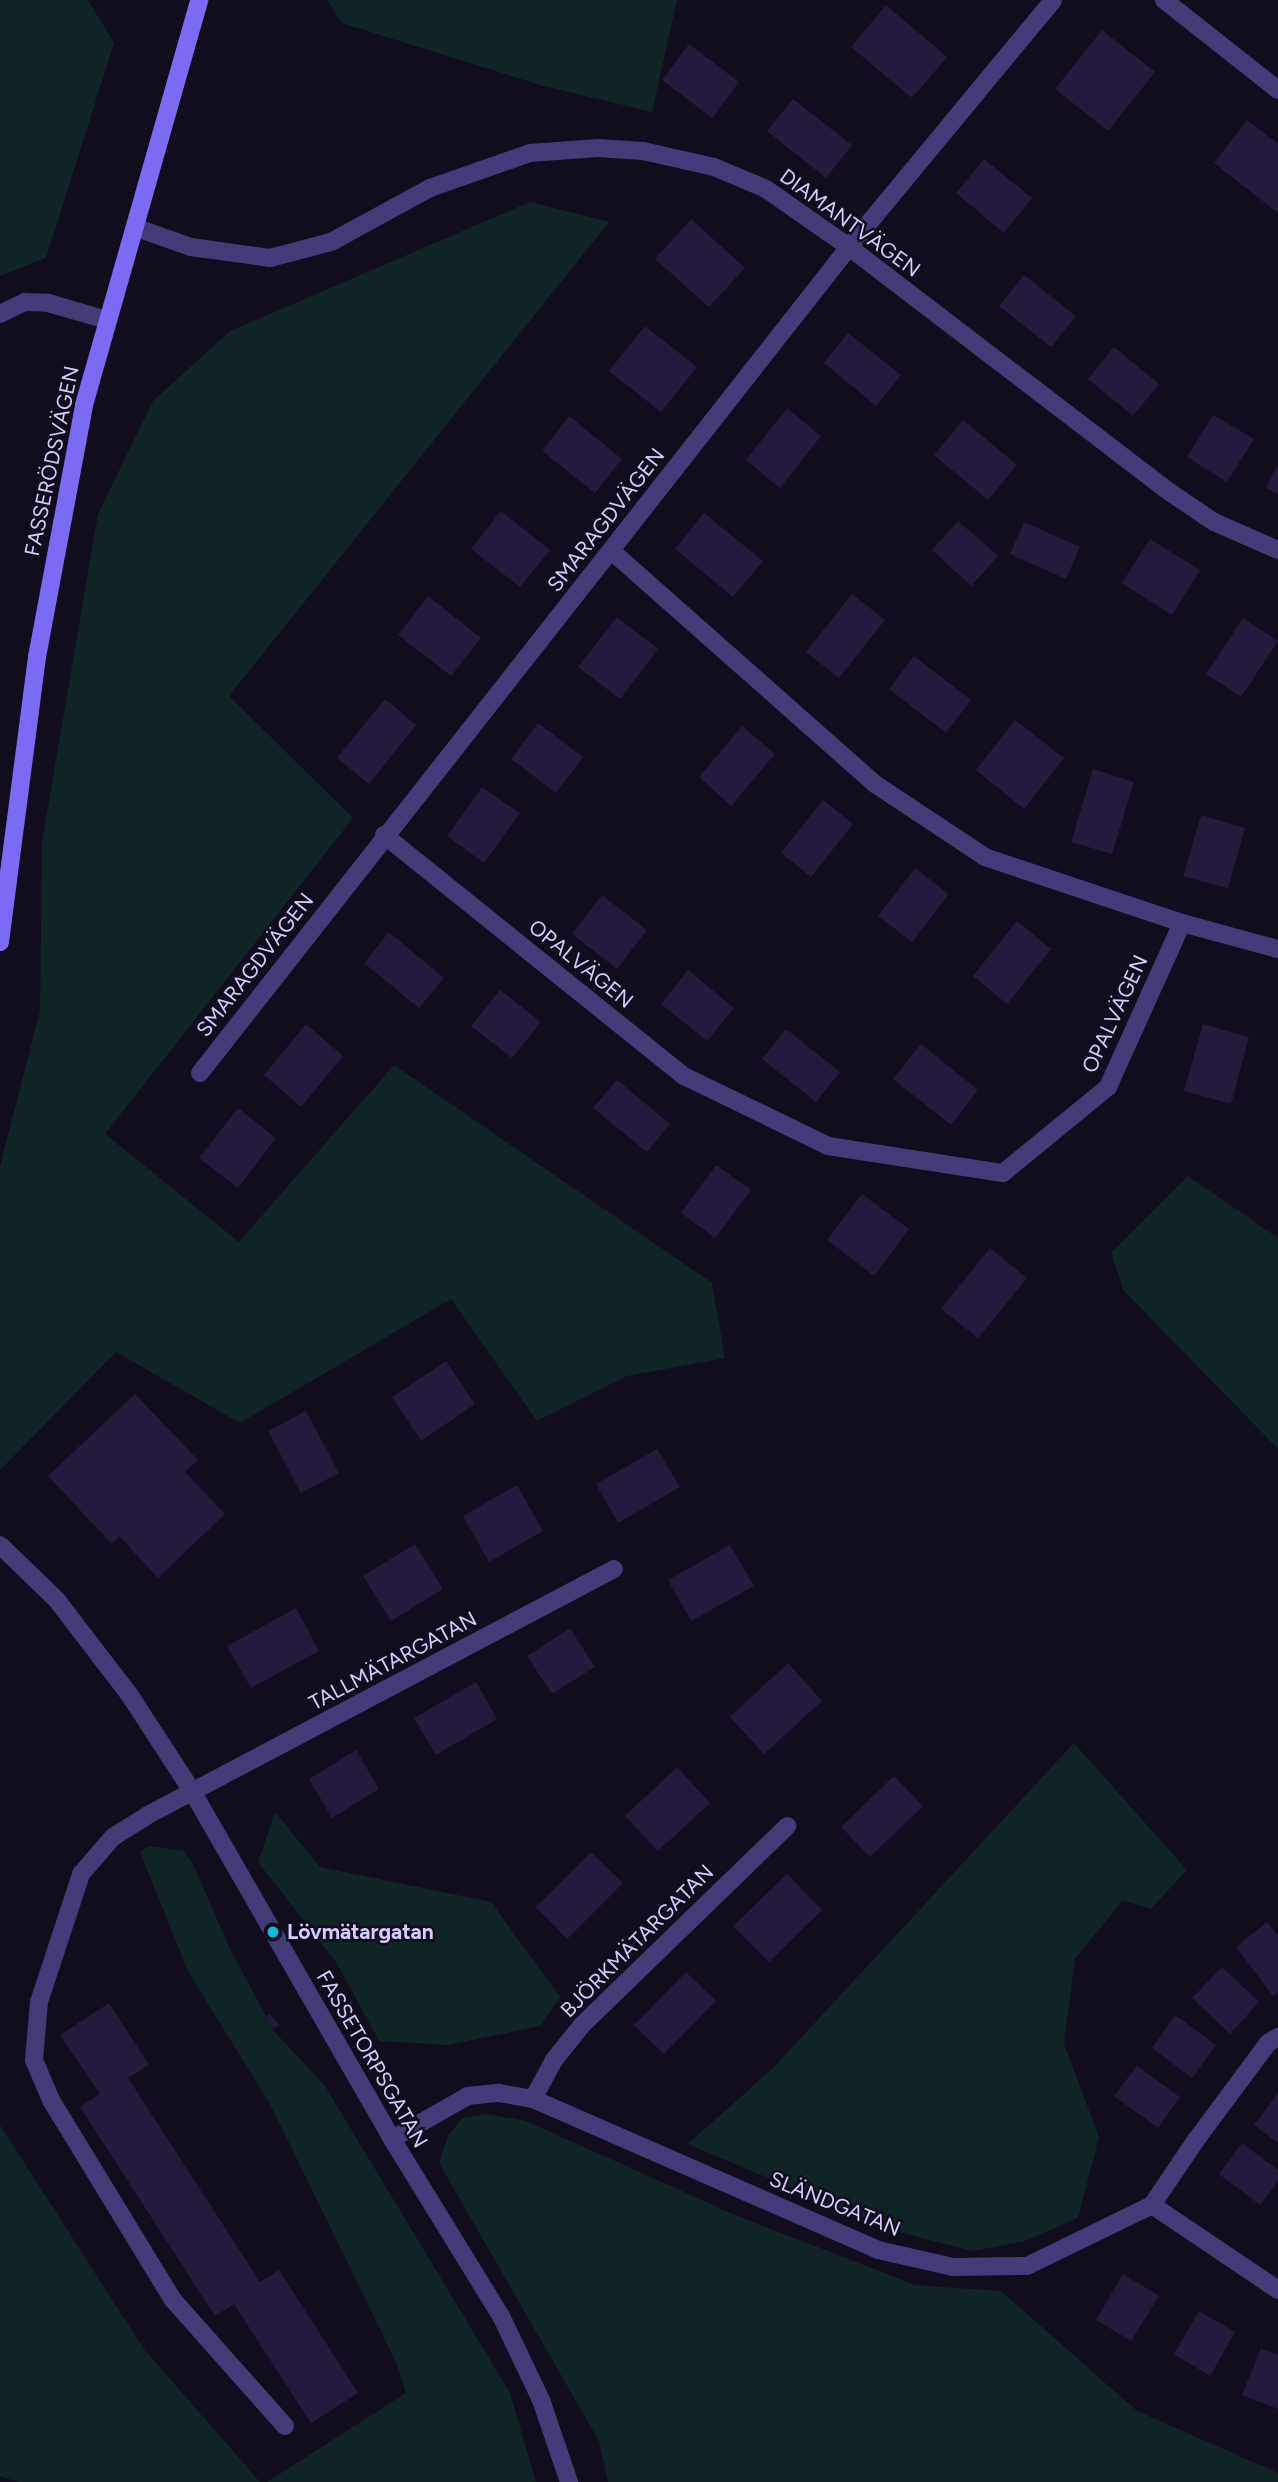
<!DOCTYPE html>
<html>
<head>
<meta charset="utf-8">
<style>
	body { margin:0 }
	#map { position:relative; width:1278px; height:2482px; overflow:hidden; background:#110d1c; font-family:Figtree,sans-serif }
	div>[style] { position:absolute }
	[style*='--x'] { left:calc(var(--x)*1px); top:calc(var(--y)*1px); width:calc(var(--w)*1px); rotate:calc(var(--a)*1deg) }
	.green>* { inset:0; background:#102425 }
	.building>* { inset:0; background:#241a3b }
	.street>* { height:18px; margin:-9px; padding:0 9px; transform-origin:9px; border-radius:9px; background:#433b77 }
	.secondary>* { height:18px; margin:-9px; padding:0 9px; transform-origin:9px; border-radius:9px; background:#7b6af3 }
	.dots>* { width:19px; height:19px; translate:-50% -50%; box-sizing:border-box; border:4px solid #110d1c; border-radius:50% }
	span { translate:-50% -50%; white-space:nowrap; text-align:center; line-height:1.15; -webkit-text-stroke:5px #110d1c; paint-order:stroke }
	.street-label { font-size:21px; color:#d6ccfb }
	.poi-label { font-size:21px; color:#d6ccfb; font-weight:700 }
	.left { translate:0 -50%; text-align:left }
</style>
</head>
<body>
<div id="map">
	<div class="green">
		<i style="clip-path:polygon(0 0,88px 0,114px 43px,46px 258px,0 276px)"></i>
		<i style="clip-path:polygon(327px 0,677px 0,652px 112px,540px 85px,342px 23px)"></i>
		<i style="clip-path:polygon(530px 202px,609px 222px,229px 696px,353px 818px,105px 1134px,239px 1242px,394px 1065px,712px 1283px,725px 1358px,627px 1376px,537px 1421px,451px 1299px,240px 1423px,116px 1352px,0 1470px,0 1166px,40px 1011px,42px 842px,98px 514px,153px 401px,230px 331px)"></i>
		<i style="clip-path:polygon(1188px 1176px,1278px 1238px,1278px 1449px,1124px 1291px,1111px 1253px)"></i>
		<i style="clip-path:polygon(1074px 1743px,1187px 1870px,1151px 1909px,1123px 1900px,1075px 1959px,1064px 2044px,1099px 2137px,1078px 2218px,1025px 2241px,973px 2251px,891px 2230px,688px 2144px,773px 2068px)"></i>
		<i style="clip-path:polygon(275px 1812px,320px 1867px,491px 1902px,560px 1997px,540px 2026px,448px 2045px,379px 2041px,336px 1962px,258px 1862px)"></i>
		<i style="clip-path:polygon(149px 1846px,184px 1851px,193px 1864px,230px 1949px,274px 2031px,325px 2086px,510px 2393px,536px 2482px,267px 2482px,406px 2393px,397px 2364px,271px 2106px,188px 1971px,140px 1852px)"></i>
		<i style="clip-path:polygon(487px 2114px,526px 2121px,735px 2215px,915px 2285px,1001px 2291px,1137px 2411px,1278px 2473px,1278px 2482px,608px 2482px,599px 2441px,439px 2163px,448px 2136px,462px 2118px)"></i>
		<i style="clip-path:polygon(0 2125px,143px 2348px,260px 2482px,18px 2482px,0 2476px)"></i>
	</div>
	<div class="building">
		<i style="clip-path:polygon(886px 5px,947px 57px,912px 98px,851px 47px)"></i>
		<i style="clip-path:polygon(1102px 30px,1155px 72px,1108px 131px,1055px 89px)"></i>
		<i style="clip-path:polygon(689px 44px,739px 82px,712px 118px,662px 80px)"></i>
		<i style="clip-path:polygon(793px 99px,852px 145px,826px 178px,767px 131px)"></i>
		<i style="clip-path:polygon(1247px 120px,1278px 144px,1278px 213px,1214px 163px)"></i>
		<i style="clip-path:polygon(984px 159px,1032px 198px,1004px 233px,956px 193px)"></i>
		<i style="clip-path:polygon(691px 219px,745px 268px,709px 307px,655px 259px)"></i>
		<i style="clip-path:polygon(1024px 275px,1076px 316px,1051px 347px,999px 306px)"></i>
		<i style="clip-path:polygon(645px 326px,697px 367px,661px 412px,609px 371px)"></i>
		<i style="clip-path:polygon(848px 333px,901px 375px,876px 406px,824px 363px)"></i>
		<i style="clip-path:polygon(1114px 347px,1159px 384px,1133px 416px,1088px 379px)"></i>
		<i style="clip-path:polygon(787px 408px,821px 436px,780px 488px,746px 460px)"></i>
		<i style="clip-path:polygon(1213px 415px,1254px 439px,1227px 482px,1187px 457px)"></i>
		<i style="clip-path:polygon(569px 416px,622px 459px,595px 493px,542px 451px)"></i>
		<i style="clip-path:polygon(963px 420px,1017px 465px,988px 500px,934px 455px)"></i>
		<i style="clip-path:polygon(1278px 464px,1278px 494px,1266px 488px)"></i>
		<i style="clip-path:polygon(501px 511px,550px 550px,520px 587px,471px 549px)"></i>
		<i style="clip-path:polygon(704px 513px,763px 561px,733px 597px,675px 549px)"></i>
		<i style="clip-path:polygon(958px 521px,998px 556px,971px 586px,932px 550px)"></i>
		<i style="clip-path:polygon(1024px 522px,1080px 547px,1066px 579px,1010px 554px)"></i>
		<i style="clip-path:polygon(1150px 539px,1200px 570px,1172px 615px,1122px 583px)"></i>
		<i style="clip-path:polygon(852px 594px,885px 620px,839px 678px,806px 652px)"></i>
		<i style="clip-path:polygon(428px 596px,481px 638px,451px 676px,398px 635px)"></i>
		<i style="clip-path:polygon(617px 617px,658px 649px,620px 699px,578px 667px)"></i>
		<i style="clip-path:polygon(1243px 618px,1278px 641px,1241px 697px,1206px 674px)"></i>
		<i style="clip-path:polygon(914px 656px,971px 700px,946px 733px,889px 689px)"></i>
		<i style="clip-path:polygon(385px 699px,416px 725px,369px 784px,337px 758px)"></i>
		<i style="clip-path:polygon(1015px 720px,1064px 758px,1024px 809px,976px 770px)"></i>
		<i style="clip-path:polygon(538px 723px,583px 757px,556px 793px,511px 759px)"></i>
		<i style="clip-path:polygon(742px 726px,775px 754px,731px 806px,699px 777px)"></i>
		<i style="clip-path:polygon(1093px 769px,1134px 782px,1112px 854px,1071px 842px)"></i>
		<i style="clip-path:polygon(482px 787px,520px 813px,484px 863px,447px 836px)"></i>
		<i style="clip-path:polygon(823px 800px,853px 824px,811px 877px,781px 853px)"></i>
		<i style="clip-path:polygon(1201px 815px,1245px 828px,1228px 888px,1183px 876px)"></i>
		<i style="clip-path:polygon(915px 868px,949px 894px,912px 942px,878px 916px)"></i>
		<i style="clip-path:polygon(602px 895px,647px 930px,617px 969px,572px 934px)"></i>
		<i style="clip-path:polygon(1017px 921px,1051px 949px,1007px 1004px,973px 976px)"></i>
		<i style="clip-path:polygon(389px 932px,444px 978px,419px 1008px,364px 963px)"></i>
		<i style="clip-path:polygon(688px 970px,734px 1008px,707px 1041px,661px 1004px)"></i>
		<i style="clip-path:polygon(500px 990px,541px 1022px,512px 1058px,471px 1026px)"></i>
		<i style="clip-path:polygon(306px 1024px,343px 1056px,301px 1107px,264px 1075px)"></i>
		<i style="clip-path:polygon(1203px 1024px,1249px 1037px,1231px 1104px,1184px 1091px)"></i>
		<i style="clip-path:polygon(786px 1029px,840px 1072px,816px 1102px,762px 1059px)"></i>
		<i style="clip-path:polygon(921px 1044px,978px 1090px,951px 1125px,893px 1079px)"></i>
		<i style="clip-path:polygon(617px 1080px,670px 1124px,647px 1152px,593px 1108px)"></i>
		<i style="clip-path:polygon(238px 1108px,276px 1138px,238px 1188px,199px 1158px)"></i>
		<i style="clip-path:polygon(716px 1165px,751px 1190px,715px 1238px,681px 1213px)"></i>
		<i style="clip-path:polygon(862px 1194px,909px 1229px,874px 1276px,827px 1240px)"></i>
		<i style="clip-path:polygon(990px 1248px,1027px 1278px,978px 1338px,941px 1309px)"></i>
		<i style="clip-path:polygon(446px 1361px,475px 1404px,421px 1441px,392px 1397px)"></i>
		<i style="clip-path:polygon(135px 1394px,198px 1460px,185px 1472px,225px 1514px,158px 1578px,119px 1536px,112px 1544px,48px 1476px)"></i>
		<i style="clip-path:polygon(306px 1411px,339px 1473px,301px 1493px,268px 1431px)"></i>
		<i style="clip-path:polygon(657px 1449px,680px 1487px,618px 1523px,596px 1484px)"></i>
		<i style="clip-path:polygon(517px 1485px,543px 1531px,489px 1562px,463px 1516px)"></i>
		<i style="clip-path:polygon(415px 1544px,443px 1589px,391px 1621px,363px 1576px)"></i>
		<i style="clip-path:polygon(730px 1545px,754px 1586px,691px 1621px,668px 1580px)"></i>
		<i style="clip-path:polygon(296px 1608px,319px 1651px,251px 1688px,227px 1646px)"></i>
		<i style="clip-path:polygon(570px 1628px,595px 1667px,552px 1694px,527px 1656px)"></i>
		<i style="clip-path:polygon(788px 1663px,822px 1701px,764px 1754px,730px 1717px)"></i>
		<i style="clip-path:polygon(476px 1682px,497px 1719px,436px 1755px,414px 1718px)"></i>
		<i style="clip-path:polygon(356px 1750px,379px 1789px,332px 1818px,309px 1779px)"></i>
		<i style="clip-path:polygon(677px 1767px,710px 1803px,658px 1851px,625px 1816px)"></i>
		<i style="clip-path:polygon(894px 1776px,923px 1806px,870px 1857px,841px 1827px)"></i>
		<i style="clip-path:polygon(591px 1852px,623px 1883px,567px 1939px,536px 1907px)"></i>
		<i style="clip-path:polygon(787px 1874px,822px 1910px,769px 1962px,733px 1926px)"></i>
		<i style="clip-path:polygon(1267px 1922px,1278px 1936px,1278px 1992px,1273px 1996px,1236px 1947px)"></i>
		<i style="clip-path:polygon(1222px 1967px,1259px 2002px,1230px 2034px,1192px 1998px)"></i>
		<i style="clip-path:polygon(686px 1972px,716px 2001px,664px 2054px,634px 2025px)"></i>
		<i style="clip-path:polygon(109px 2003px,149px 2065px,128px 2078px,260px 2282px,279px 2270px,358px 2393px,311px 2423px,234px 2304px,215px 2316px,80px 2107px,100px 2094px,60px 2035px)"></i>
		<i style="clip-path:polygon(270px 2014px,279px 2025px,274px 2029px,266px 2017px)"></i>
		<i style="clip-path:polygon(1175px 2015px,1216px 2045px,1192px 2078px,1152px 2048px)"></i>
		<i style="clip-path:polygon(1137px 2066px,1180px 2097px,1158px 2128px,1114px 2096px)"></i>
		<i style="clip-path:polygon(1278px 2093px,1278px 2143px,1254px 2125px)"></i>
		<i style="clip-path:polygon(1242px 2143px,1278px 2170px,1278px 2181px,1260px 2205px,1219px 2174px)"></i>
		<i style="clip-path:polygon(1123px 2274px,1159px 2296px,1131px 2341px,1096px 2320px)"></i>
		<i style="clip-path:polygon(1199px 2311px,1235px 2332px,1210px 2376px,1174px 2354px)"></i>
		<i style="clip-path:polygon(1261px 2348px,1278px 2355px,1278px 2409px,1242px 2395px)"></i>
	</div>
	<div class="street">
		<i style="--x:1164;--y:0;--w:145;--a:38.3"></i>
		<i style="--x:137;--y:228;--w:57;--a:19.4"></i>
		<i style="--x:191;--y:247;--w:80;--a:7.9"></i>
		<i style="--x:270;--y:258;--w:63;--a:-14.7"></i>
		<i style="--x:331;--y:242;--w:113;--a:-28.6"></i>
		<i style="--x:430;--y:188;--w:106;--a:-19.3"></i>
		<i style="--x:530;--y:153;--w:68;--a:-4.2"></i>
		<i style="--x:598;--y:148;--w:45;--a:3.8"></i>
		<i style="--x:643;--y:151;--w:73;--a:12.7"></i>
		<i style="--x:714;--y:167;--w:56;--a:22.9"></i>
		<i style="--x:766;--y:189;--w:101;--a:34.9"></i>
		<i style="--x:849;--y:247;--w:405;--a:37.4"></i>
		<i style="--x:1171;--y:493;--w:52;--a:34"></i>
		<i style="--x:1214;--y:522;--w:70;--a:23.6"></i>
		<i style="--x:0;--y:314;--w:28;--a:-26"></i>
		<i style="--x:25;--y:302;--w:23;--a:2"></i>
		<i style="--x:48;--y:303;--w:61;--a:16.1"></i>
		<i style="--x:384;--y:835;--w:385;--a:38.8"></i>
		<i style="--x:684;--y:1076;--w:160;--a:25.9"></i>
		<i style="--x:828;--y:1146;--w:177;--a:8.8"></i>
		<i style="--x:1003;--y:1173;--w:136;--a:-39.3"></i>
		<i style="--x:1108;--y:1087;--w:180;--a:-65.7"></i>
		<i style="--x:1182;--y:923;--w:208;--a:-161.5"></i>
		<i style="--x:985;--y:857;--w:132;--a:-146.4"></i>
		<i style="--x:875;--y:784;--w:351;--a:-138.5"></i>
		<i style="--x:1182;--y:923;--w:99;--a:15.2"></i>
		<i style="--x:200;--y:1073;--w:1050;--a:-51.84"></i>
		<i style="--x:849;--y:247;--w:320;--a:-50.4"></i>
		<i style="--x:0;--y:1545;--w:78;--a:44"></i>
		<i style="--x:56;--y:1599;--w:120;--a:52.5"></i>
		<i style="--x:129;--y:1694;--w:116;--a:57"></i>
		<i style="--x:192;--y:1791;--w:401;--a:60.1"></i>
		<i style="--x:392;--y:2139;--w:210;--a:58.4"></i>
		<i style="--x:502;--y:2318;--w:91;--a:64.6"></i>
		<i style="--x:541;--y:2400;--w:87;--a:71.1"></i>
		<i style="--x:533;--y:2099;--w:44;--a:-61.7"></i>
		<i style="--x:554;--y:2060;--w:45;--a:-51.3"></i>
		<i style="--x:582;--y:2025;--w:286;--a:-44.1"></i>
		<i style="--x:392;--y:2139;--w:87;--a:-29.5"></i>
		<i style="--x:468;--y:2096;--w:31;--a:-6"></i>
		<i style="--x:499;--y:2093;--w:35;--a:10"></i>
		<i style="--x:533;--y:2099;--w:377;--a:23.6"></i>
		<i style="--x:878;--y:2250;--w:77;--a:12.8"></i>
		<i style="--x:953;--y:2267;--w:74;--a:-0.8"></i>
		<i style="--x:1027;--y:2266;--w:139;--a:-26"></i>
		<i style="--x:1152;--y:2205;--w:78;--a:-55.9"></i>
		<i style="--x:1196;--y:2140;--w:121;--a:-53.4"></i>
		<i style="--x:1268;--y:2043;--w:12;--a:-31"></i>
		<i style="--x:1152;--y:2205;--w:152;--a:34"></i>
		<i style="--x:285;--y:2426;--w:169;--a:-131.6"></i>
		<i style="--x:173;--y:2300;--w:234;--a:-121.4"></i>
		<i style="--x:51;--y:2100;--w:43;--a:-113"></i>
		<i style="--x:34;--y:2060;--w:58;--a:-85.1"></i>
		<i style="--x:39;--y:2002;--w:135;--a:-71.8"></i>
		<i style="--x:81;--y:1874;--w:49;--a:-49.1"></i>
		<i style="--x:113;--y:1837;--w:39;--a:-32"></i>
		<i style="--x:146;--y:1816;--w:529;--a:-27.82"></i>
	</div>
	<div class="secondary">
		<i style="--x:0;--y:942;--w:287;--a:-82.6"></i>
		<i style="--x:37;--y:657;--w:256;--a:-79.4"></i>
		<i style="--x:84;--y:405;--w:421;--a:-74.1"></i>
	</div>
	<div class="dots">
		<i style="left:273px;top:1932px;background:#12b9e1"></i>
	</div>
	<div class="street-label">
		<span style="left:850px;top:223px;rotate:36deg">DIAMANTVÄGEN</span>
		<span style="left:52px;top:461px;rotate:-78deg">FASSERÖDSVÄGEN</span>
		<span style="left:606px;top:520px;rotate:-52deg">SMARAGDVÄGEN</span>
		<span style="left:581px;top:964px;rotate:39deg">OPALVÄGEN</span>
		<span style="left:255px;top:965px;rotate:-52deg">SMARAGDVÄGEN</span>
		<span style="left:1115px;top:1014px;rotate:-65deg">OPALVÄGEN</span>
		<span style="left:393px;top:1661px;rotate:-28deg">TALLMÄTARGATAN</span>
		<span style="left:637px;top:1941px;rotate:-45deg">BJÖRKMÄTARGATAN</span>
		<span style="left:372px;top:2059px;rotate:60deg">FASSETORPSGATAN</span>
		<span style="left:835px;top:2204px;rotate:22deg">SLÄNDGATAN</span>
	</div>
	<div class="poi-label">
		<span class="left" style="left:287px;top:1932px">Lövmätargatan</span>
	</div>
</div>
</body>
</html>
